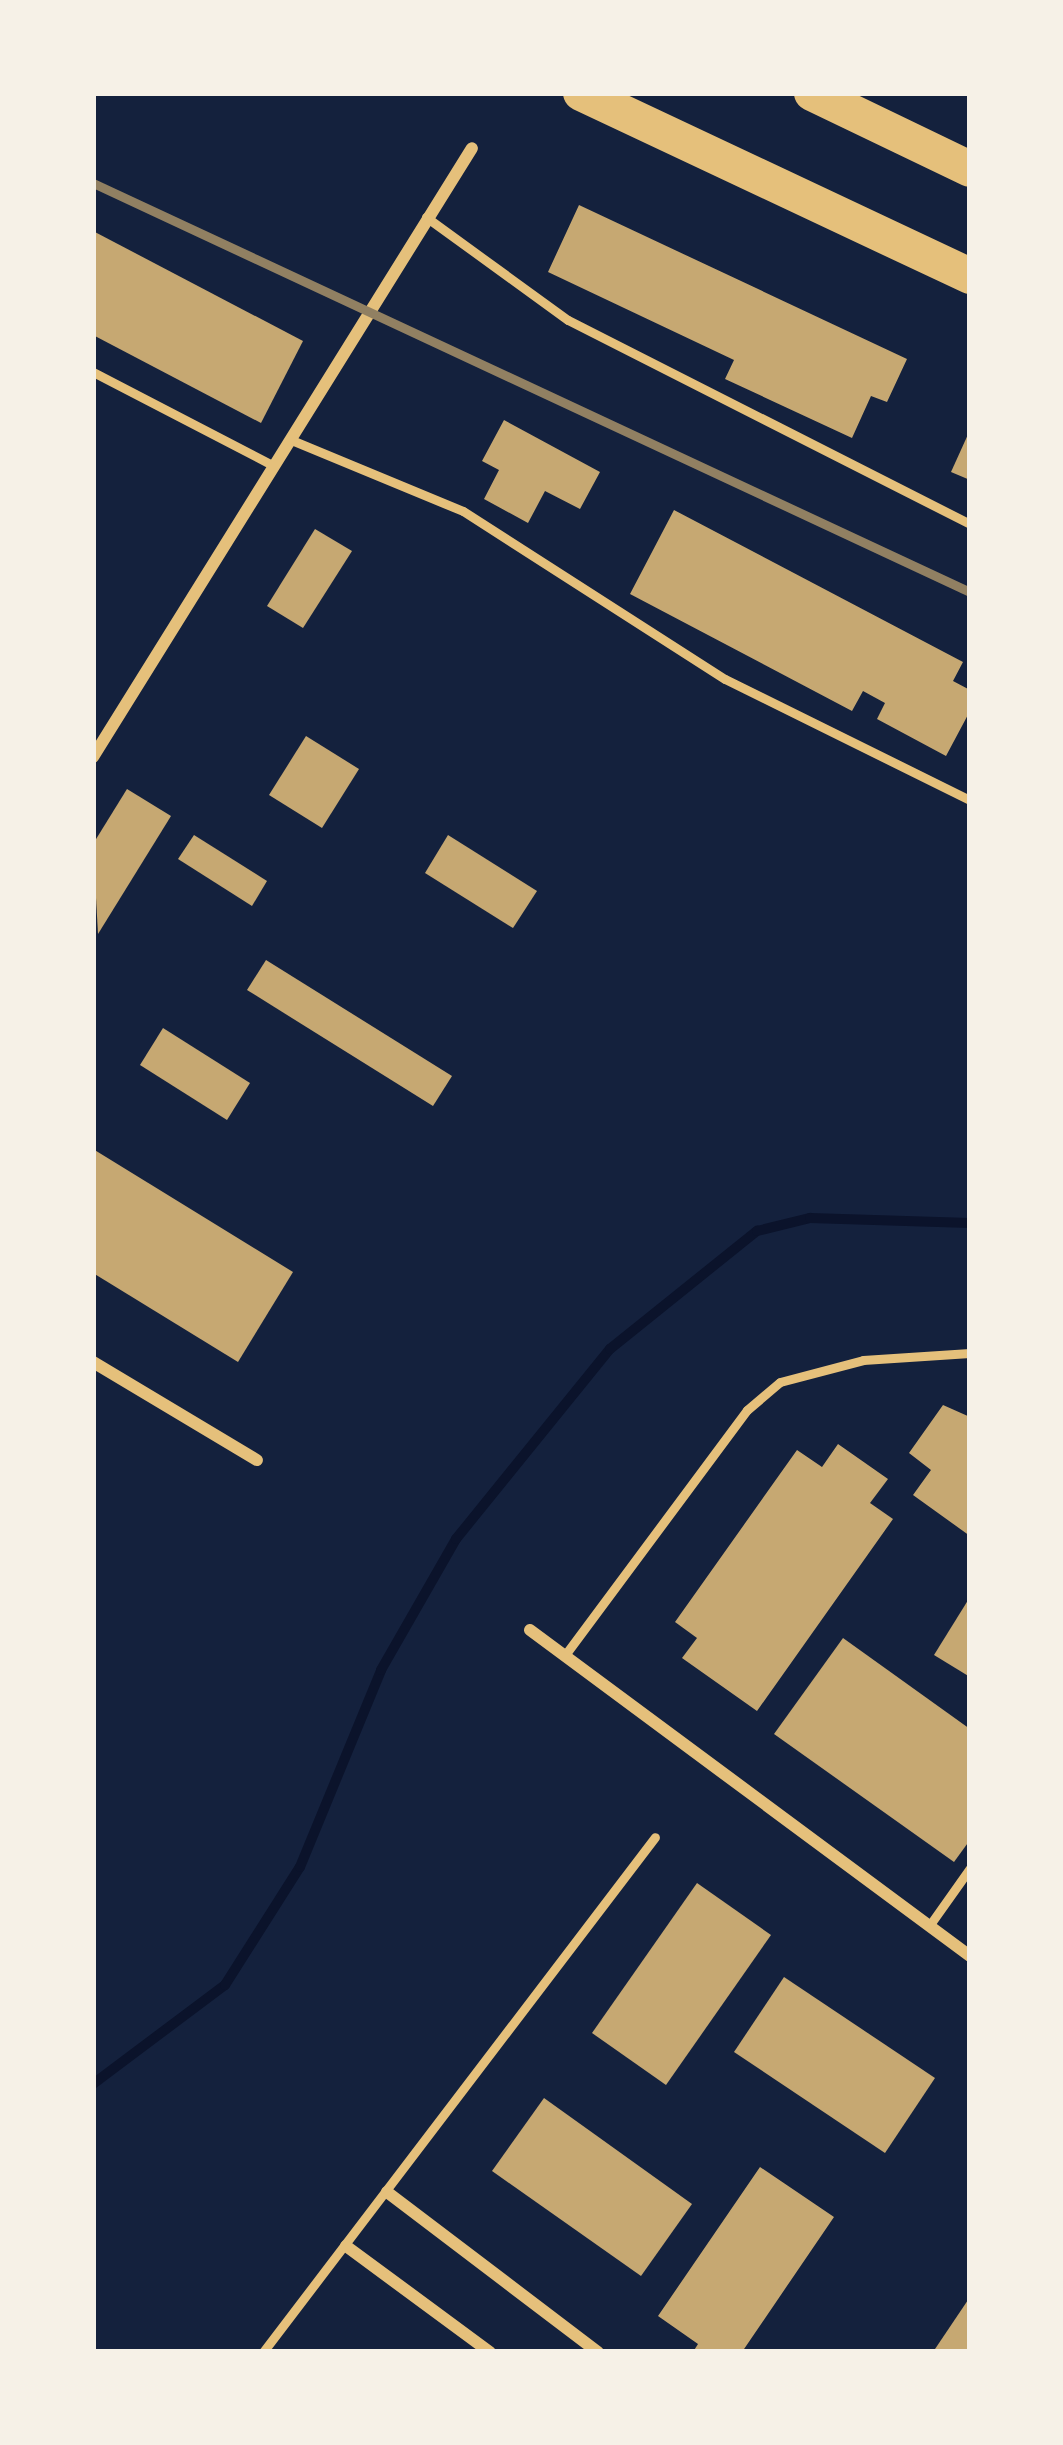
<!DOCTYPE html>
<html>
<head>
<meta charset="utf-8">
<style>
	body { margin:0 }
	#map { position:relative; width:1063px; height:2445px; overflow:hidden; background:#14213d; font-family:Rubik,sans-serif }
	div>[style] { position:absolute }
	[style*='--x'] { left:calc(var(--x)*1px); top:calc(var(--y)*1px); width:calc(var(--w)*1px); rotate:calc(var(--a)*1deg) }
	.stream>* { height:10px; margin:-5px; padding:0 5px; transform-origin:5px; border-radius:5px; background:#0b132b }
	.building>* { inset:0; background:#c6a872 }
	.service>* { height:9px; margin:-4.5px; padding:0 4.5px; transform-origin:4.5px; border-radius:4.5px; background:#e5c07b }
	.minor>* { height:12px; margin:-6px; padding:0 6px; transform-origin:6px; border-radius:6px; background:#e5c07b }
	.motorway>* { height:36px; margin:-18px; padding:0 18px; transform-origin:18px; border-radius:18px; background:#e5c07b }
	.rail>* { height:9px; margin:-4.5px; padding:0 4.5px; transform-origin:4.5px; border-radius:4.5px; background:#918062 }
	span { translate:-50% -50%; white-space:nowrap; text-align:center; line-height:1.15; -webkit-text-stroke:9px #f6f1e7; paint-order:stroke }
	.frame { position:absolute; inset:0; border:96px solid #f6f1e7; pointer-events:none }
</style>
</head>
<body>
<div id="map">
	<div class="stream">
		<i style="--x:93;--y:2084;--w:165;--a:-36.9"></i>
		<i style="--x:225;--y:1985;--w:140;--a:-57.6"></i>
		<i style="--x:300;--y:1867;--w:213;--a:-67.6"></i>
		<i style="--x:381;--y:1670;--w:151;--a:-60.2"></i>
		<i style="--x:456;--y:1539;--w:245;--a:-51"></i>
		<i style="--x:610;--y:1349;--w:189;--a:-38.8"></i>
		<i style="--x:757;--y:1231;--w:55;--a:-13.8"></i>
		<i style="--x:810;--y:1218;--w:160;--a:1.8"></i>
	</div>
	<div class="building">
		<i style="clip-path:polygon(579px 205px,907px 359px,887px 402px,871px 396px,852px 438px,725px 379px,734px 360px,548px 272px)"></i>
		<i style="clip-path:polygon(93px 231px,303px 341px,261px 423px,93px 335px)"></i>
		<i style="clip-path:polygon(504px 420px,600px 472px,580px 509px,545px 491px,528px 523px,484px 499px,499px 470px,482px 461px)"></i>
		<i style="clip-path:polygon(970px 430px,970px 480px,951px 472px)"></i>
		<i style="clip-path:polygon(674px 510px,963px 662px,953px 681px,970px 690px,970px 711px,946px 756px,877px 719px,885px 703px,863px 691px,852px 711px,630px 594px)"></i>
		<i style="clip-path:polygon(315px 529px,352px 551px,303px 628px,267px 606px)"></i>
		<i style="clip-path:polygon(306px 736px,359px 769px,322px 828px,269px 795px)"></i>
		<i style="clip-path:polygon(127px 789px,171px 816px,98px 934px,93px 844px)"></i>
		<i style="clip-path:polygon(194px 835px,267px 881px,252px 906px,178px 859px)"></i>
		<i style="clip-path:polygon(448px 835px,537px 891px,513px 928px,425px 873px)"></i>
		<i style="clip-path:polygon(266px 960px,452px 1076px,433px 1106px,247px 990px)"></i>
		<i style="clip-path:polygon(163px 1028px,250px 1083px,227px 1120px,140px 1065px)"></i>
		<i style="clip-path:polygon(93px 1149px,293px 1272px,238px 1362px,93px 1273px)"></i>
		<i style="clip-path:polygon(943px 1405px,970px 1417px,970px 1536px,913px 1495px,931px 1470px,909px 1453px)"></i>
		<i style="clip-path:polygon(838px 1444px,888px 1479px,870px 1503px,893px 1519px,757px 1711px,682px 1658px,697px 1638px,675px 1622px,797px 1450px,822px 1467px)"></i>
		<i style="clip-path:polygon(970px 1597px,970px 1677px,934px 1655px)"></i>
		<i style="clip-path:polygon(843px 1638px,970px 1729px,970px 1840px,954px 1862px,774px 1734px)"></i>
		<i style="clip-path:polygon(697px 1883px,771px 1935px,666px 2085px,592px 2033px)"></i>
		<i style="clip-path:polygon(784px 1977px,935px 2078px,885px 2153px,734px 2052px)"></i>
		<i style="clip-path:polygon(544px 2098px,692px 2204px,641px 2276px,492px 2171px)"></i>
		<i style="clip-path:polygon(760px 2167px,834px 2217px,742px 2352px,693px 2352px,698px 2344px,658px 2316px)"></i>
		<i style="clip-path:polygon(970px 2297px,970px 2352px,933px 2352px)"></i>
	</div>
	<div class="service">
		<i style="--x:426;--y:217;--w:175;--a:36"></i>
		<i style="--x:568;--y:320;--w:451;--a:26.9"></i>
		<i style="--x:93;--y:372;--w:204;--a:27.4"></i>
		<i style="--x:289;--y:439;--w:188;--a:22.5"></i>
		<i style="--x:463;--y:511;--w:311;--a:32.7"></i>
		<i style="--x:725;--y:679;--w:273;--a:26.3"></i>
		<i style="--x:565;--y:1655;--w:305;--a:-53.4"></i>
		<i style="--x:747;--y:1410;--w:43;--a:-40.3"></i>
		<i style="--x:780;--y:1382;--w:86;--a:-14.8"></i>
		<i style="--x:863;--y:1360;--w:107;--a:-3.7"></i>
		<i style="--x:929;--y:1926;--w:71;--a:-54.7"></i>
		<i style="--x:263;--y:2352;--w:647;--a:-52.72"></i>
	</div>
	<div class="minor">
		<i style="--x:93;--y:757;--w:717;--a:-58.1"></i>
		<i style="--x:93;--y:1362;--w:191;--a:30.9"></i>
		<i style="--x:530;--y:1630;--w:548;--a:36.54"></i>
		<i style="--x:387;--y:2192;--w:265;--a:37.2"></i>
		<i style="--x:346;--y:2246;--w:179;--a:36.4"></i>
	</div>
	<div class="motorway">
		<i style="--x:581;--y:93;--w:430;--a:25.2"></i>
		<i style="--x:812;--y:93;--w:175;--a:25.7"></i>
	</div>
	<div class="rail">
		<i style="--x:93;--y:183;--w:968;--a:25"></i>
	</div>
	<div class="frame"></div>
</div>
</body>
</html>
